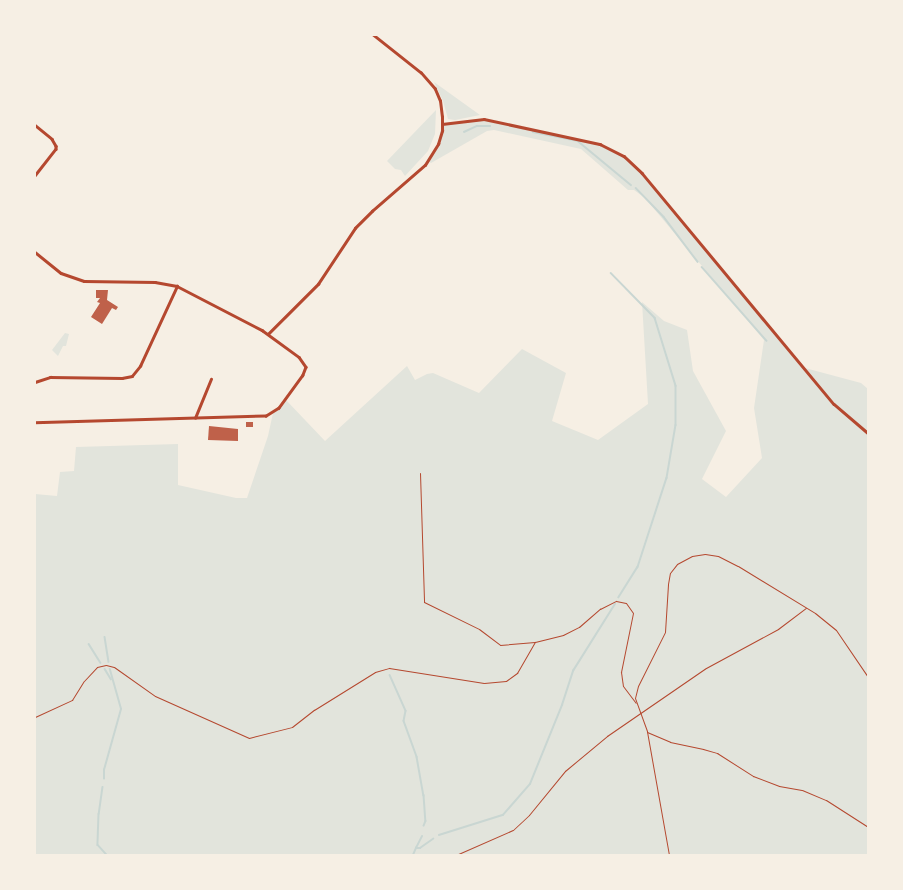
<!DOCTYPE html>
<html>
<head>
<meta charset="utf-8">
<style>
	body { margin:0 }
	#map { position:relative; width:903px; height:890px; overflow:hidden; background:#f6efe4; font-family:Lato,sans-serif }
	div>[style] { position:absolute }
	[style*='--x'] { left:calc(var(--x)*1px); top:calc(var(--y)*1px); width:calc(var(--w)*1px); rotate:calc(var(--a)*1deg) }
	.green>* { inset:0; background:#e2e4dc }
	.stream>* { height:1.5px; margin:-0.75px; padding:0 0.75px; transform-origin:0.75px; border-radius:0.75px; background:#c9d6d2 }
	.building>* { inset:0; background:#bf614a }
	.path>* { height:1px; margin:-0.5px; padding:0 0.5px; transform-origin:0.5px; border-radius:0.5px; background:#b5482f }
	.minor>* { height:2.5px; margin:-1.25px; padding:0 1.25px; transform-origin:1.25px; border-radius:1.25px; background:#b5482f }
	span { translate:-50% -50%; white-space:nowrap; text-align:center; line-height:1.15; -webkit-text-stroke:3.5px #f6efe4; paint-order:stroke }
	.frame { position:absolute; inset:0; border:36px solid #f6efe4; pointer-events:none }
</style>
</head>
<body>
<div id="map">
	<div class="green">
		<i style="clip-path:polygon(434px 82px,480px 115px,455px 120px,448px 119px,443px 101px)"></i>
		<i style="clip-path:polygon(436px 110px,435px 134px,428px 151px,405px 176px,401px 170px,395px 169px,387px 161px)"></i>
		<i style="clip-path:polygon(480px 119px,608px 147px,624px 156px,636px 167px,766px 320px,766px 324px,805px 368px,861px 383px,868px 389px,868px 855px,35px 855px,35px 494px,57px 496px,60px 472px,74px 471px,76px 447px,178px 444px,178px 485px,236px 498px,247px 498px,268px 436px,273px 413px,286px 400px,325px 441px,407px 366px,415px 380px,427px 374px,433px 373px,479px 393px,522px 349px,566px 373px,552px 421px,598px 440px,648px 404px,642px 302px,664px 321px,687px 330px,693px 371px,726px 431px,702px 479px,726px 497px,762px 458px,754px 408px,764px 340px,645px 198px,634px 190px,628px 190px,581px 149px,494px 130px,487px 131px,431px 163px,428px 161px,438px 144px,442px 124px)"></i>
		<i style="clip-path:polygon(65px 333px,69px 334px,66px 346px,63px 346px,58px 356px,52px 350px)"></i>
	</div>
	<div class="stream">
		<i style="--x:464;--y:132;--w:14;--a:-25"></i>
		<i style="--x:477;--y:126;--w:13;--a:0"></i>
		<i style="--x:533;--y:132;--w:46;--a:11.3"></i>
		<i style="--x:578;--y:141;--w:69;--a:39.7"></i>
		<i style="--x:636;--y:188;--w:40;--a:46"></i>
		<i style="--x:664;--y:217;--w:56;--a:52.9"></i>
		<i style="--x:702;--y:267;--w:98;--a:48.7"></i>
		<i style="--x:611;--y:273;--w:63;--a:45.6"></i>
		<i style="--x:655;--y:318;--w:71;--a:72.8"></i>
		<i style="--x:676;--y:386;--w:39;--a:90"></i>
		<i style="--x:676;--y:425;--w:54;--a:99.6"></i>
		<i style="--x:667;--y:478;--w:94;--a:108"></i>
		<i style="--x:638;--y:567;--w:36;--a:122"></i>
		<i style="--x:105;--y:637;--w:25;--a:81"></i>
		<i style="--x:89;--y:644;--w:22;--a:58"></i>
		<i style="--x:105;--y:669;--w:12;--a:59"></i>
		<i style="--x:390;--y:675;--w:39;--a:66"></i>
		<i style="--x:406;--y:711;--w:10;--a:101"></i>
		<i style="--x:404;--y:721;--w:38;--a:70"></i>
		<i style="--x:417;--y:757;--w:39;--a:80"></i>
		<i style="--x:424;--y:795;--w:26;--a:86"></i>
		<i style="--x:426;--y:821;--w:5;--a:112"></i>
		<i style="--x:104;--y:779;--w:9;--a:-90"></i>
		<i style="--x:104;--y:770;--w:63;--a:-74.4"></i>
		<i style="--x:121;--y:709;--w:41;--a:-105.8"></i>
		<i style="--x:103;--y:787;--w:27;--a:98"></i>
		<i style="--x:99;--y:814;--w:31;--a:92"></i>
		<i style="--x:98;--y:845;--w:13;--a:48"></i>
		<i style="--x:439;--y:835;--w:67;--a:-17.4"></i>
		<i style="--x:503;--y:815;--w:41;--a:-48.9"></i>
		<i style="--x:530;--y:784;--w:85;--a:-67.9"></i>
		<i style="--x:562;--y:705;--w:36;--a:-72"></i>
		<i style="--x:573;--y:671;--w:79;--a:-57.9"></i>
		<i style="--x:416;--y:848;--w:13;--a:-63"></i>
		<i style="--x:413;--y:855;--w:8;--a:-67"></i>
		<i style="--x:416;--y:848;--w:4;--a:0"></i>
		<i style="--x:420;--y:848;--w:16;--a:-35"></i>
	</div>
	<div class="building">
		<i style="clip-path:polygon(96px 290px,108px 290px,107px 300px,118px 307px,116px 310px,112px 308px,102px 324px,91px 317px,100px 303px,97px 302px,100px 298px,96px 298px)"></i>
		<i style="clip-path:polygon(246px 422px,253px 422px,253px 427px,246px 427px)"></i>
		<i style="clip-path:polygon(209px 426px,238px 429px,238px 441px,208px 440px)"></i>
	</div>
	<div class="path">
		<i style="--x:420;--y:473;--w:129;--a:88.2"></i>
		<i style="--x:424;--y:602;--w:61;--a:26.1"></i>
		<i style="--x:479;--y:629;--w:26;--a:37"></i>
		<i style="--x:500;--y:645;--w:35;--a:-5"></i>
		<i style="--x:535;--y:642;--w:29;--a:-14"></i>
		<i style="--x:563;--y:635;--w:18;--a:-27"></i>
		<i style="--x:579;--y:627;--w:28;--a:-41"></i>
		<i style="--x:600;--y:609;--w:18;--a:-27"></i>
		<i style="--x:616;--y:601;--w:10;--a:11"></i>
		<i style="--x:626;--y:603;--w:12;--a:55"></i>
		<i style="--x:633;--y:613;--w:60;--a:101.5"></i>
		<i style="--x:621;--y:672;--w:14;--a:82"></i>
		<i style="--x:623;--y:686;--w:21;--a:53"></i>
		<i style="--x:35;--y:717;--w:41;--a:-24.7"></i>
		<i style="--x:72;--y:700;--w:22;--a:-58"></i>
		<i style="--x:84;--y:681;--w:19;--a:-47"></i>
		<i style="--x:97;--y:667;--w:9;--a:-13"></i>
		<i style="--x:106;--y:665;--w:8;--a:14"></i>
		<i style="--x:114;--y:667;--w:50;--a:35.3"></i>
		<i style="--x:155;--y:696;--w:103;--a:24.1"></i>
		<i style="--x:249;--y:738;--w:44;--a:-14.3"></i>
		<i style="--x:292;--y:727;--w:28;--a:-38"></i>
		<i style="--x:314;--y:710;--w:72;--a:-31.9"></i>
		<i style="--x:375;--y:672;--w:15;--a:-16"></i>
		<i style="--x:389;--y:668;--w:96;--a:9"></i>
		<i style="--x:484;--y:683;--w:22;--a:-5"></i>
		<i style="--x:506;--y:681;--w:14;--a:-36"></i>
		<i style="--x:517;--y:673;--w:36;--a:-60"></i>
		<i style="--x:647;--y:732;--w:25;--a:23"></i>
		<i style="--x:670;--y:742;--w:34;--a:12"></i>
		<i style="--x:703;--y:749;--w:15;--a:16"></i>
		<i style="--x:717;--y:753;--w:43;--a:32.6"></i>
		<i style="--x:753;--y:776;--w:28;--a:21"></i>
		<i style="--x:779;--y:786;--w:23;--a:10"></i>
		<i style="--x:802;--y:790;--w:26;--a:23"></i>
		<i style="--x:826;--y:800;--w:50;--a:32.7"></i>
		<i style="--x:456;--y:855;--w:62;--a:-23.7"></i>
		<i style="--x:513;--y:830;--w:22;--a:-43"></i>
		<i style="--x:529;--y:815;--w:57;--a:-50.7"></i>
		<i style="--x:565;--y:771;--w:55;--a:-39.8"></i>
		<i style="--x:607;--y:736;--w:120;--a:-34.5"></i>
		<i style="--x:706;--y:668;--w:82;--a:-28.4"></i>
		<i style="--x:778;--y:629;--w:35;--a:-37"></i>
		<i style="--x:669;--y:855;--w:126;--a:-100.1"></i>
		<i style="--x:647;--y:731;--w:35;--a:-110"></i>
		<i style="--x:635;--y:698;--w:12;--a:-76"></i>
		<i style="--x:638;--y:686;--w:60;--a:-63.4"></i>
		<i style="--x:665;--y:632;--w:48;--a:-86.4"></i>
		<i style="--x:668;--y:584;--w:11;--a:-80"></i>
		<i style="--x:670;--y:573;--w:11;--a:-52"></i>
		<i style="--x:677;--y:564;--w:17;--a:-28"></i>
		<i style="--x:692;--y:556;--w:13;--a:-9"></i>
		<i style="--x:705;--y:554;--w:13;--a:9"></i>
		<i style="--x:718;--y:556;--w:22;--a:27"></i>
		<i style="--x:738;--y:566;--w:90;--a:31.4"></i>
		<i style="--x:815;--y:613;--w:27;--a:39"></i>
		<i style="--x:836;--y:630;--w:57;--a:55.8"></i>
	</div>
	<div class="minor">
		<i style="--x:442;--y:124;--w:42;--a:-6.8"></i>
		<i style="--x:484;--y:119;--w:119;--a:12.2"></i>
		<i style="--x:600;--y:144;--w:27;--a:27"></i>
		<i style="--x:624;--y:156;--w:25;--a:43"></i>
		<i style="--x:642;--y:173;--w:300;--a:50.3"></i>
		<i style="--x:834;--y:404;--w:45;--a:40.5"></i>
		<i style="--x:35;--y:125;--w:22;--a:39"></i>
		<i style="--x:52;--y:139;--w:8;--a:60"></i>
		<i style="--x:56;--y:146;--w:3;--a:90"></i>
		<i style="--x:56;--y:149;--w:34;--a:128"></i>
		<i style="--x:35;--y:252;--w:33;--a:39"></i>
		<i style="--x:61;--y:273;--w:24;--a:19"></i>
		<i style="--x:84;--y:281;--w:71;--a:0.8"></i>
		<i style="--x:155;--y:282;--w:22;--a:10"></i>
		<i style="--x:177;--y:286;--w:96;--a:27.4"></i>
		<i style="--x:262;--y:330;--w:46;--a:36.1"></i>
		<i style="--x:299;--y:357;--w:12;--a:55"></i>
		<i style="--x:306;--y:367;--w:9;--a:111"></i>
		<i style="--x:303;--y:375;--w:41;--a:126"></i>
		<i style="--x:279;--y:408;--w:15;--a:148"></i>
		<i style="--x:266;--y:416;--w:231;--a:178.3"></i>
		<i style="--x:268;--y:334;--w:71;--a:-45"></i>
		<i style="--x:318;--y:284;--w:67;--a:-56.5"></i>
		<i style="--x:355;--y:228;--w:24;--a:-45"></i>
		<i style="--x:372;--y:211;--w:70;--a:-41"></i>
		<i style="--x:425;--y:165;--w:25;--a:-58"></i>
		<i style="--x:438;--y:144;--w:14;--a:-73"></i>
		<i style="--x:442;--y:131;--w:14;--a:-90"></i>
		<i style="--x:442;--y:117;--w:16;--a:-97"></i>
		<i style="--x:440;--y:101;--w:13;--a:-113"></i>
		<i style="--x:435;--y:89;--w:21;--a:-131"></i>
		<i style="--x:421;--y:73;--w:61;--a:-141.6"></i>
		<i style="--x:35;--y:382;--w:16;--a:-18"></i>
		<i style="--x:50;--y:377;--w:72;--a:0.8"></i>
		<i style="--x:122;--y:378;--w:10;--a:-11"></i>
		<i style="--x:132;--y:376;--w:13;--a:-51"></i>
		<i style="--x:140;--y:366;--w:88;--a:-65.2"></i>
		<i style="--x:195;--y:418;--w:42;--a:-67.7"></i>
	</div>
	<div class="frame"></div>
</div>
</body>
</html>
